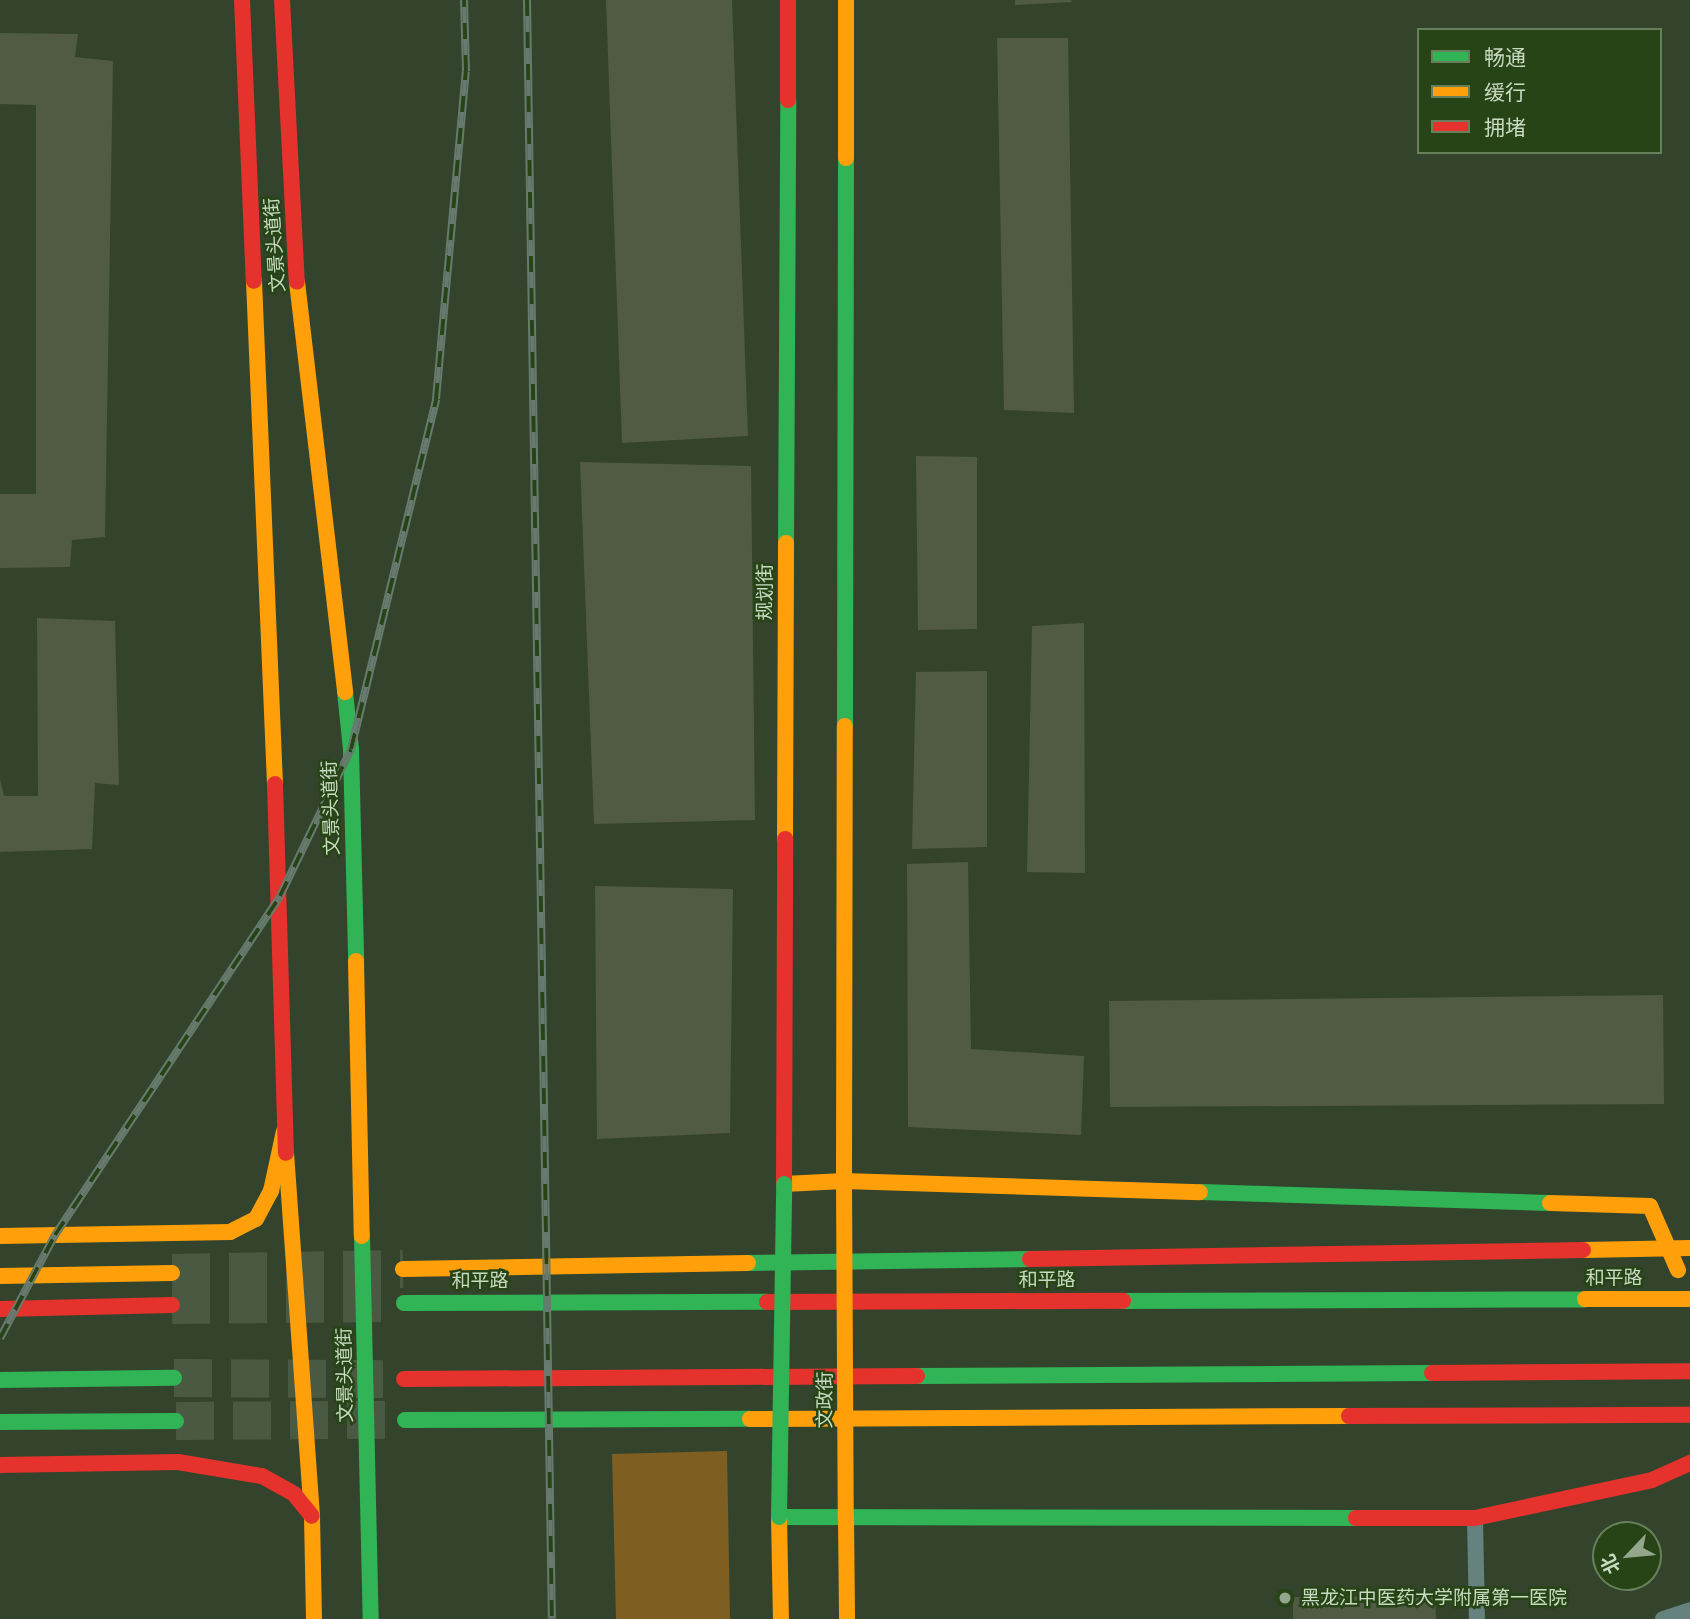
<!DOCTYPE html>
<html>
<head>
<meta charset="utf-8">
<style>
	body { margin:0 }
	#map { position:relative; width:1690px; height:1619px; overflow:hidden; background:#34442c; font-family:"Archivo Narrow","Noto Sans SC",sans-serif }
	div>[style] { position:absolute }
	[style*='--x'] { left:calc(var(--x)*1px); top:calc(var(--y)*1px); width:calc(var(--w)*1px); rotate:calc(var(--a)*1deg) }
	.green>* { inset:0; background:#7e5e21 }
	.building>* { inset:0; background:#515a44 }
	.secondary-tunnel>* { height:38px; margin-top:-19px; transform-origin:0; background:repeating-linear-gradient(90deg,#4a5a42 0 38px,transparent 0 57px) }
	.primary-tunnel>* { height:38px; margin-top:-19px; transform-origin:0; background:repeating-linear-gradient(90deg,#4a5a42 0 38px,transparent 0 57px) }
	.lane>* { height:16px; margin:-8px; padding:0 8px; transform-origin:8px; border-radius:8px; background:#65827e }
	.fast>* { height:16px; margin:-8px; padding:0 8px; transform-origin:8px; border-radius:8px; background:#30b455 }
	.slow>* { height:16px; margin:-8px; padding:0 8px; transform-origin:8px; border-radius:8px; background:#ff9f0a }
	.jam>* { height:16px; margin:-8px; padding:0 8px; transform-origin:8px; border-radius:8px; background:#e5322d }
	.rail>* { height:8px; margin-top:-4px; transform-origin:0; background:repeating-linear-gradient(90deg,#274417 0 16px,#677a6e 0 32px); box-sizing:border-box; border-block:2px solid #677a6e }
	.fast-bridge>* { height:16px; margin:-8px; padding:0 8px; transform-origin:8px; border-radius:8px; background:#30b455 }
	.slow-bridge>* { height:16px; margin:-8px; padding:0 8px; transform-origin:8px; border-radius:8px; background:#ff9f0a }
	.dots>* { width:19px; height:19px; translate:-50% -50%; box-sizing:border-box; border:4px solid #274417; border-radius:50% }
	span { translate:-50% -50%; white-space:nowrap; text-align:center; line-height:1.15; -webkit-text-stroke:5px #274417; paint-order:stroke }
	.street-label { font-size:19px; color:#c8dac0 }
	.poi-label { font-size:19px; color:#c8dac0 }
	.left { translate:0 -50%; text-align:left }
	.legend { position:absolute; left:1417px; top:28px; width:245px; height:126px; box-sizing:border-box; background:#274417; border:2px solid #67805b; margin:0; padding:9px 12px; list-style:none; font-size:21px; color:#c8dac0 }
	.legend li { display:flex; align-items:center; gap:14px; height:35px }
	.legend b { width:35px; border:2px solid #67805b }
	.north { position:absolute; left:1592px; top:1521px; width:70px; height:70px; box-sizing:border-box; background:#274417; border:2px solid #67805b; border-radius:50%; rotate:244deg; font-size:19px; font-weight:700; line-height:28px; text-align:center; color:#c8dac0 }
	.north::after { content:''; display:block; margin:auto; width:24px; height:32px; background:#94a68c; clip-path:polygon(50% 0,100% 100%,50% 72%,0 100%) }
</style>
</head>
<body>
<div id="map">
	<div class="green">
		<i style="clip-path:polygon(727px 1451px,730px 1619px,616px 1619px,612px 1454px)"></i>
	</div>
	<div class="building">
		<i style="clip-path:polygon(606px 0,732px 0,748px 436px,622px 443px)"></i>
		<i style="clip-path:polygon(1015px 0,1071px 0,1072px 2px,1015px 5px)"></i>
		<i style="clip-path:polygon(0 33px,78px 34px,75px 57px,113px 61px,105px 537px,72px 540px,70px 567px,0 568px,0 494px,36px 494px,36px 105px,0 104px)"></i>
		<i style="clip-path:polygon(997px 38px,1068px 38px,1074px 413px,1004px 410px)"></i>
		<i style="clip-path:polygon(916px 456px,977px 457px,977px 629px,918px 630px)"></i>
		<i style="clip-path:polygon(580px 462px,751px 466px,755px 820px,594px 824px)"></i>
		<i style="clip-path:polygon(37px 618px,115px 621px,119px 785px,95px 783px,92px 849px,0 852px,0 779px,4px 796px,38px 796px)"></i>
		<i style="clip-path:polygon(1084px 623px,1085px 873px,1027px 872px,1032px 626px)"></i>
		<i style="clip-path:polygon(987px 671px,987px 847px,912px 849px,916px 672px)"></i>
		<i style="clip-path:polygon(968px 862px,971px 1049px,1084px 1056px,1081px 1135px,908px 1127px,907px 864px)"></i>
		<i style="clip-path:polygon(595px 886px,733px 889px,730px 1133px,597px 1139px)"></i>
		<i style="clip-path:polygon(1663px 995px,1664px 1104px,1110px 1107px,1109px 1001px)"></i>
		<i style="clip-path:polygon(1435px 1596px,1436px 1619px,1293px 1619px,1293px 1597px)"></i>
	</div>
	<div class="secondary-tunnel">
		<i style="--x:172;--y:1273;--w:231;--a:-1"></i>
		<i style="--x:176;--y:1421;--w:225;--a:-0.3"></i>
	</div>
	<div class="primary-tunnel">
		<i style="--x:172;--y:1305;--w:226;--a:-0.5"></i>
		<i style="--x:174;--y:1378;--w:225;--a:0.3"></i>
	</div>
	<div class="lane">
		<i style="--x:1475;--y:1518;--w:101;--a:88.9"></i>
		<i style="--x:1663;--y:1619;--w:28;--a:-18"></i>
	</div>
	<div class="fast">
		<i style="--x:786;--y:543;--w:443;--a:-89.7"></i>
		<i style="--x:345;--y:692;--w:57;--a:84"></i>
		<i style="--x:351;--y:749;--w:212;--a:88.6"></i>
		<i style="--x:845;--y:726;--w:568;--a:-89.9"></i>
		<i style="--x:1200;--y:1192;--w:350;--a:1.8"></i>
		<i style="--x:362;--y:1236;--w:383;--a:88.7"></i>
		<i style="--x:748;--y:1263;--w:282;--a:-0.8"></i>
		<i style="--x:1123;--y:1301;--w:462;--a:-0.2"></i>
		<i style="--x:404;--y:1303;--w:363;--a:-0.2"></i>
		<i style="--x:917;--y:1376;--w:515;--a:-0.33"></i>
		<i style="--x:0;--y:1380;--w:174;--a:-0.7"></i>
		<i style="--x:405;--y:1420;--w:345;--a:-0.2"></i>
		<i style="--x:0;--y:1422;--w:176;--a:-0.3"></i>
		<i style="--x:779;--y:1517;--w:577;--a:0.1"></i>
	</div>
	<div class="slow">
		<i style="--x:846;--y:158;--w:158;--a:-90"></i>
		<i style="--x:254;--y:281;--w:503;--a:87.61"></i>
		<i style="--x:297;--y:282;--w:413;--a:83.3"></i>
		<i style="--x:785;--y:839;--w:296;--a:-89.8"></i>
		<i style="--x:356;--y:961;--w:275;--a:88.8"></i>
		<i style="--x:286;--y:1153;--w:364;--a:85.9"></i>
		<i style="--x:312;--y:1516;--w:103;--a:88.9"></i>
		<i style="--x:844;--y:1181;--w:455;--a:-89.9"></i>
		<i style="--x:784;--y:1184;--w:60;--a:-2.9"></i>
		<i style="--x:844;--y:1181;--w:356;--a:1.8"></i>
		<i style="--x:1550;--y:1203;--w:100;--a:1.7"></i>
		<i style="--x:1650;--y:1206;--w:70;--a:66.4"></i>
		<i style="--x:0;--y:1236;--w:230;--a:-1"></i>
		<i style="--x:230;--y:1232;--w:29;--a:-27"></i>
		<i style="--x:256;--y:1219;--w:32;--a:-62"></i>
		<i style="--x:271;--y:1191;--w:61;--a:-77.8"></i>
		<i style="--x:1583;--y:1250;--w:107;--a:-1.1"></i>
		<i style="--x:403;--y:1269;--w:345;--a:-1"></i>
		<i style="--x:0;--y:1276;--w:172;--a:-1"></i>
		<i style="--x:1585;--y:1299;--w:105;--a:0"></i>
		<i style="--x:750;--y:1419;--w:599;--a:-0.29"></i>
		<i style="--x:779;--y:1517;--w:102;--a:88.9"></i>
		<i style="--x:846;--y:1518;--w:101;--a:89.4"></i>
	</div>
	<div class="jam">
		<i style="--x:242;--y:0;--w:281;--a:87.6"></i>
		<i style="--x:282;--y:0;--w:282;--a:87"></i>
		<i style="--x:788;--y:100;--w:100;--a:-90"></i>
		<i style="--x:275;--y:784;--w:369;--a:88.3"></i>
		<i style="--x:784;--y:1184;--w:345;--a:-89.8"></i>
		<i style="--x:1030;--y:1259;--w:553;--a:-0.93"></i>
		<i style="--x:767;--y:1302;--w:356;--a:-0.2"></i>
		<i style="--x:0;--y:1309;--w:172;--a:-1.3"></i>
		<i style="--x:1432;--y:1373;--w:258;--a:-0.4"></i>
		<i style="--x:404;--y:1379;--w:513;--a:-0.34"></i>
		<i style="--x:1349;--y:1416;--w:341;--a:-0.2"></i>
		<i style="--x:0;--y:1465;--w:178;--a:-1"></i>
		<i style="--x:178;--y:1462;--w:85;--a:9.5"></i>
		<i style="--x:262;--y:1476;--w:37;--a:29"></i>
		<i style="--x:294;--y:1494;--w:28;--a:51"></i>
		<i style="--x:1356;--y:1518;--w:119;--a:0"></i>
		<i style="--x:1475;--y:1518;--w:181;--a:-12.1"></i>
		<i style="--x:1652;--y:1480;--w:42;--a:-24.1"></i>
	</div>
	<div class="rail">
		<i style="--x:527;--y:0;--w:1619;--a:89.12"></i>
		<i style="--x:0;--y:1338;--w:117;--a:-61.9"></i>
		<i style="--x:55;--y:1235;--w:407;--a:-56.4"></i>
		<i style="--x:280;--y:896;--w:163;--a:-64.2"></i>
		<i style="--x:351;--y:749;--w:360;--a:-76.3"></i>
		<i style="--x:436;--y:399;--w:329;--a:-84.8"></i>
		<i style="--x:466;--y:71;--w:71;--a:-91.6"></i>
	</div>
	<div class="fast-bridge">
		<i style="--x:779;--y:1517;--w:333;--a:-89.1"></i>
	</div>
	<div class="slow-bridge">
		<i style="--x:844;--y:1181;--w:337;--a:89.7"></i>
	</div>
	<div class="dots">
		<i style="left:1285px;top:1598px;background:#94a68c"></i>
	</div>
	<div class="street-label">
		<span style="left:275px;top:245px;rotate:-94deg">文景头道街</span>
		<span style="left:765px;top:592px;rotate:-90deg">规划街</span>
		<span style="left:331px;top:808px;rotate:-92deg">文景头道街</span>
		<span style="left:1614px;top:1278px">和平路</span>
		<span style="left:1047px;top:1280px">和平路</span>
		<span style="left:480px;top:1281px">和平路</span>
		<span style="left:345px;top:1375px;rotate:-91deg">文景头道街</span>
		<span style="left:825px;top:1400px;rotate:-90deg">文政街</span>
	</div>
	<div class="poi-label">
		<span class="left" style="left:1301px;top:1598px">黑龙江中医药大学附属第一医院</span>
	</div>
	<ul class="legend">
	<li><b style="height:9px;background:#30b455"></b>畅通</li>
	<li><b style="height:9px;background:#ff9f0a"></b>缓行</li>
	<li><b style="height:9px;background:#e5322d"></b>拥堵</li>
	</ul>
	<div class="north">北</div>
</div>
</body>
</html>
